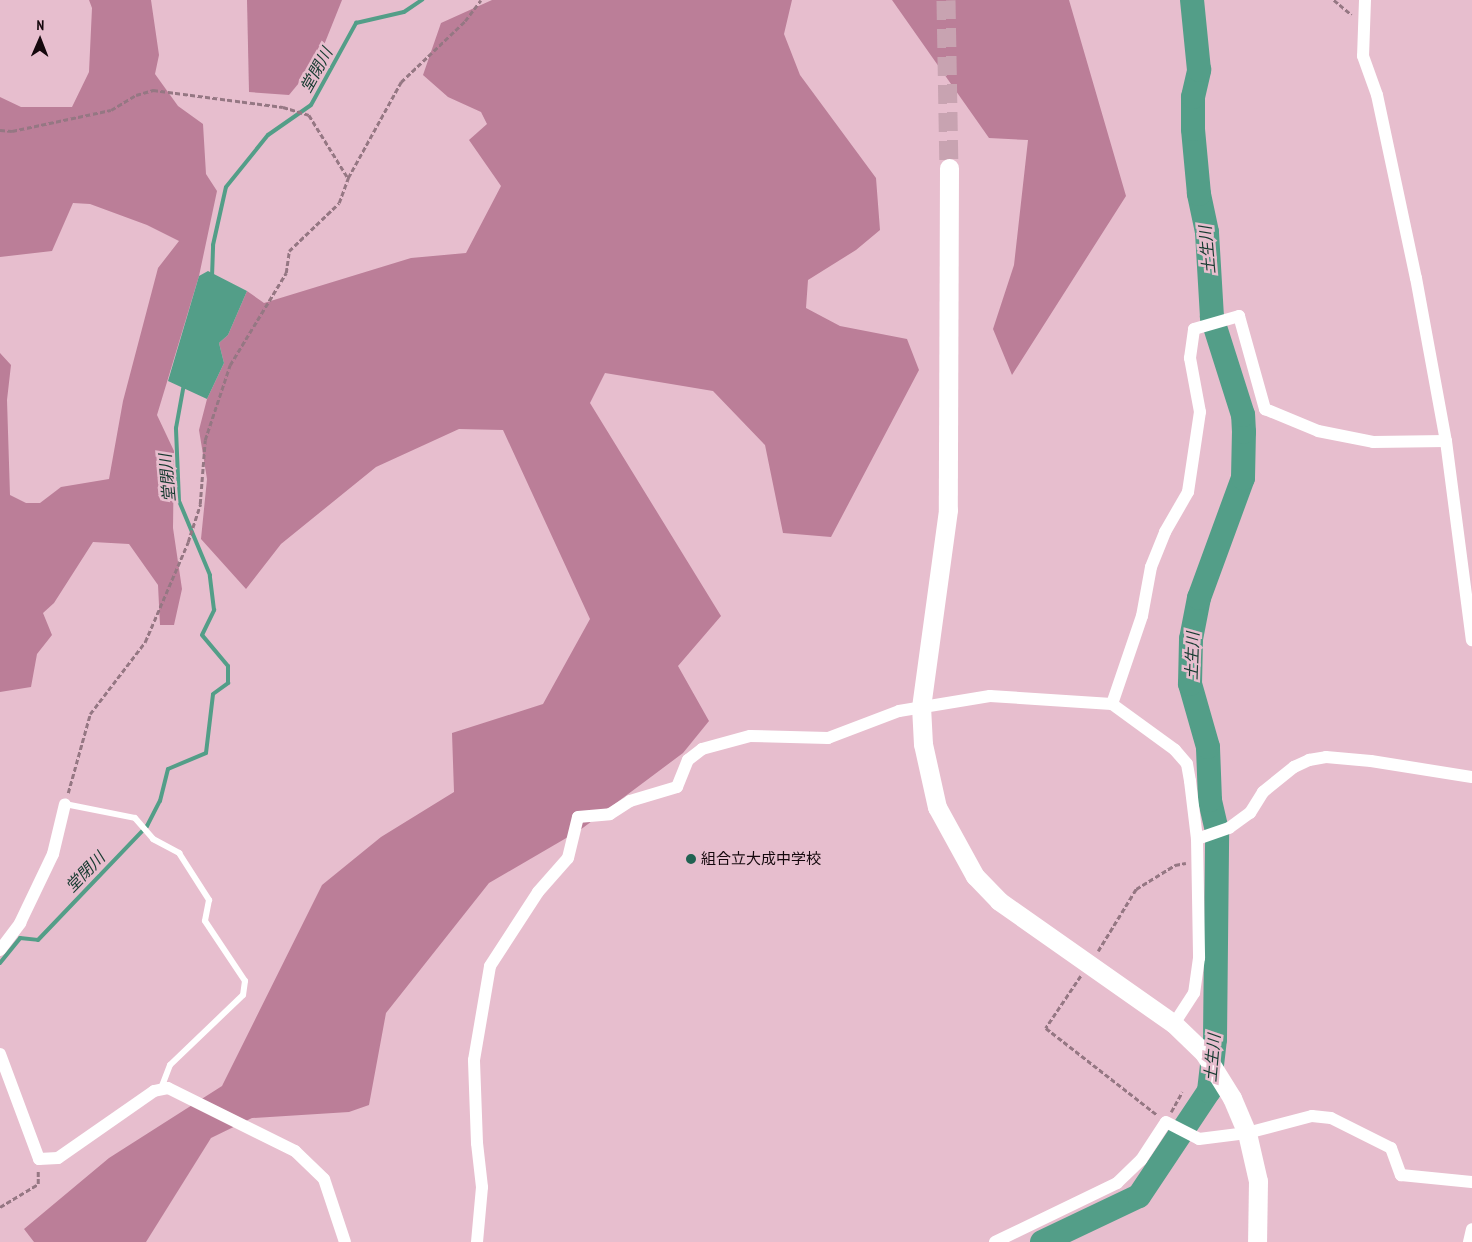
<!DOCTYPE html>
<html>
<head>
<meta charset="utf-8">
<style>
	body { margin:0 }
	#map { position:relative; width:1472px; height:1242px; overflow:hidden; background:#e7bece; font-family:"PT Sans Narrow","Noto Sans JP",sans-serif }
	div>[style] { position:absolute }
	[style*='--x'] { left:calc(var(--x)*1px); top:calc(var(--y)*1px); width:calc(var(--w)*1px); rotate:calc(var(--a)*1deg) }
	.forest>* { inset:0; background:#bb7e98 }
	.water>* { inset:0; background:#539e88 }
	.stream>* { height:4px; margin:-2px; padding:0 2px; transform-origin:2px; border-radius:2px; background:#539e88 }
	.river>* { height:24px; margin:-12px; padding:0 12px; transform-origin:12px; border-radius:12px; background:#539e88 }
	.secondary-tunnel>* { height:19px; margin-top:-9.5px; transform-origin:0; background:repeating-linear-gradient(90deg,#c8a3b1 0 19px,transparent 0 28px) }
	.path>* { height:2.5px; margin-top:-1.25px; transform-origin:0; background:repeating-linear-gradient(90deg,#957783 0 5px,transparent 0 7.5px) }
	.lane>* { height:6px; margin:-3px; padding:0 3px; transform-origin:3px; border-radius:3px; background:#fff }
	.street>* { height:12px; margin:-6px; padding:0 6px; transform-origin:6px; border-radius:6px; background:#fff }
	.secondary>* { height:19px; margin:-9.5px; padding:0 9.5px; transform-origin:9.5px; border-radius:9.5px; background:#fff }
	.dots>* { width:14px; height:14px; translate:-50% -50%; box-sizing:border-box; border:2px solid #e7bece; border-radius:50% }
	span { translate:-50% -50%; white-space:nowrap; text-align:center; line-height:1.15; -webkit-text-stroke:5px #e7bece; paint-order:stroke }
	.poi-label { font-size:15px; color:#15080d }
	.left { translate:0 -50%; text-align:left }
	.water-label { font-size:16px; color:#163a30; font-style:italic }
	.north { position:absolute; left:15px; top:15px; width:50px; height:50px; -webkit-text-stroke:4px #e7bece; paint-order:stroke; rotate:1deg; font-size:14px; font-weight:700; line-height:20px; text-align:center; color:#15080d }
	.north::after { content:''; display:block; margin:auto; width:18px; height:22px; background:#15080d; clip-path:polygon(50% 0,100% 100%,50% 72%,0 100%) }
</style>
</head>
<body>
<div id="map">
	<div class="forest">
		<i style="clip-path:polygon(89px 0,151px 0,159px 55px,155px 74px,178px 106px,203px 124px,206px 174px,217px 191px,199px 276px,157px 415px,174px 451px,173px 528px,182px 589px,174px 625px,160px 625px,158px 585px,129px 544px,93px 542px,54px 603px,43px 613px,52px 635px,37px 654px,31px 687px,0 692px,0 353px,11px 365px,7px 400px,10px 495px,26px 503px,40px 503px,61px 487px,109px 479px,123px 401px,158px 268px,179px 241px,147px 225px,90px 204px,73px 203px,52px 251px,0 257px,0 97px,21px 107px,72px 107px,89px 72px,92px 8px)"></i>
		<i style="clip-path:polygon(247px 0,342px 0,318px 60px,289px 95px,249px 92px)"></i>
		<i style="clip-path:polygon(492px 0,792px 0,784px 34px,800px 75px,876px 178px,880px 230px,856px 250px,808px 280px,806px 308px,840px 326px,907px 339px,919px 370px,831px 537px,783px 533px,765px 445px,713px 391px,605px 373px,590px 403px,721px 616px,678px 666px,709px 721px,683px 753px,580px 830px,489px 883px,386px 1013px,369px 1105px,349px 1112px,252px 1118px,211px 1138px,146px 1242px,34px 1242px,24px 1229px,109px 1158px,222px 1086px,322px 885px,381px 837px,454px 792px,452px 733px,543px 704px,590px 619px,503px 430px,459px 429px,376px 467px,281px 544px,246px 589px,201px 539px,207px 479px,199px 430px,207px 399px,224px 363px,219px 343px,228px 335px,247px 291px,264px 303px,411px 258px,466px 253px,501px 186px,469px 140px,487px 124px,481px 112px,448px 97px,423px 75px,441px 23px)"></i>
		<i style="clip-path:polygon(892px 0,1069px 0,1126px 196px,1012px 375px,993px 329px,1014px 265px,1028px 140px,989px 138px)"></i>
	</div>
	<div class="water">
		<i style="clip-path:polygon(208px 271px,247px 291px,228px 335px,219px 343px,224px 363px,207px 399px,168px 381px,199px 276px)"></i>
	</div>
	<div class="stream">
		<i style="--x:212;--y:277;--w:32;--a:-88"></i>
		<i style="--x:213;--y:245;--w:59;--a:-77.4"></i>
		<i style="--x:226;--y:187;--w:67;--a:-51.1"></i>
		<i style="--x:268;--y:135;--w:52;--a:-34.9"></i>
		<i style="--x:311;--y:105;--w:94;--a:-61.2"></i>
		<i style="--x:356;--y:23;--w:49;--a:-12.9"></i>
		<i style="--x:404;--y:12;--w:22;--a:-34"></i>
		<i style="--x:0;--y:963;--w:32;--a:-51"></i>
		<i style="--x:20;--y:938;--w:18;--a:6"></i>
		<i style="--x:38;--y:940;--w:158;--a:-46.3"></i>
		<i style="--x:147;--y:826;--w:28;--a:-63"></i>
		<i style="--x:160;--y:801;--w:33;--a:-76"></i>
		<i style="--x:168;--y:769;--w:41;--a:-22.8"></i>
		<i style="--x:206;--y:753;--w:59;--a:-83.2"></i>
		<i style="--x:213;--y:694;--w:19;--a:-36"></i>
		<i style="--x:228;--y:683;--w:17;--a:-90"></i>
		<i style="--x:228;--y:666;--w:40;--a:-130"></i>
		<i style="--x:202;--y:635;--w:28;--a:-64"></i>
		<i style="--x:214;--y:610;--w:35;--a:-97"></i>
		<i style="--x:210;--y:575;--w:80;--a:-112.7"></i>
		<i style="--x:179;--y:501;--w:73;--a:-92.4"></i>
		<i style="--x:176;--y:428;--w:45;--a:-79.7"></i>
	</div>
	<div class="river">
		<i style="--x:1042;--y:1242;--w:107;--a:-25.4"></i>
		<i style="--x:1139;--y:1196;--w:126;--a:-56.3"></i>
		<i style="--x:1209;--y:1091;--w:52;--a:-83.4"></i>
		<i style="--x:1215;--y:1039;--w:208;--a:-89.4"></i>
		<i style="--x:1217;--y:831;--w:32;--a:-103"></i>
		<i style="--x:1210;--y:800;--w:53;--a:-92.2"></i>
		<i style="--x:1208;--y:747;--w:66;--a:-105.9"></i>
		<i style="--x:1190;--y:684;--w:45;--a:-88.7"></i>
		<i style="--x:1191;--y:639;--w:42;--a:-79"></i>
		<i style="--x:1199;--y:598;--w:128;--a:-69.9"></i>
		<i style="--x:1243;--y:478;--w:46;--a:-88.8"></i>
		<i style="--x:1244;--y:432;--w:17;--a:-93"></i>
		<i style="--x:1243;--y:415;--w:103;--a:-107.6"></i>
		<i style="--x:1212;--y:317;--w:85;--a:-93.4"></i>
		<i style="--x:1207;--y:232;--w:39;--a:-102"></i>
		<i style="--x:1199;--y:194;--w:65;--a:-95.3"></i>
		<i style="--x:1193;--y:129;--w:32;--a:-90"></i>
		<i style="--x:1193;--y:97;--w:28;--a:-77"></i>
		<i style="--x:1199;--y:70;--w:70;--a:-95.7"></i>
	</div>
	<div class="secondary-tunnel">
		<i style="--x:946;--y:0;--w:168;--a:89"></i>
	</div>
	<div class="path">
		<i style="--x:1334;--y:0;--w:23;--a:40"></i>
		<i style="--x:0;--y:130;--w:12;--a:5"></i>
		<i style="--x:12;--y:131;--w:101;--a:-12"></i>
		<i style="--x:111;--y:110;--w:29;--a:-31"></i>
		<i style="--x:136;--y:95;--w:18;--a:-16"></i>
		<i style="--x:153;--y:90;--w:131;--a:7.5"></i>
		<i style="--x:283;--y:107;--w:27;--a:17"></i>
		<i style="--x:309;--y:115;--w:74;--a:58.2"></i>
		<i style="--x:68;--y:793;--w:82;--a:-74.4"></i>
		<i style="--x:90;--y:714;--w:91;--a:-52.6"></i>
		<i style="--x:145;--y:642;--w:109;--a:-66.7"></i>
		<i style="--x:188;--y:542;--w:40;--a:-72"></i>
		<i style="--x:200;--y:504;--w:64;--a:-85.5"></i>
		<i style="--x:205;--y:440;--w:79;--a:-71.6"></i>
		<i style="--x:230;--y:365;--w:108;--a:-58.7"></i>
		<i style="--x:286;--y:273;--w:22;--a:-82"></i>
		<i style="--x:289;--y:251;--w:69;--a:-43.8"></i>
		<i style="--x:339;--y:203;--w:27;--a:-70"></i>
		<i style="--x:348;--y:178;--w:110;--a:-61.1"></i>
		<i style="--x:401;--y:82;--w:88;--a:-43.6"></i>
		<i style="--x:465;--y:21;--w:26;--a:-53"></i>
		<i style="--x:1098;--y:951;--w:73;--a:-58.5"></i>
		<i style="--x:1136;--y:889;--w:46;--a:-31.6"></i>
		<i style="--x:1175;--y:865;--w:11;--a:-10"></i>
		<i style="--x:1081;--y:976;--w:63;--a:123.9"></i>
		<i style="--x:1046;--y:1028;--w:140;--a:38"></i>
		<i style="--x:1171;--y:1112;--w:23;--a:-61"></i>
		<i style="--x:0;--y:1207;--w:44;--a:-31.2"></i>
		<i style="--x:38;--y:1184;--w:14;--a:-90"></i>
	</div>
	<div class="lane">
		<i style="--x:65;--y:804;--w:71;--a:11.3"></i>
		<i style="--x:135;--y:818;--w:28;--a:49"></i>
		<i style="--x:153;--y:839;--w:30;--a:28"></i>
		<i style="--x:179;--y:853;--w:56;--a:57.4"></i>
		<i style="--x:209;--y:900;--w:21;--a:101"></i>
		<i style="--x:205;--y:921;--w:72;--a:56.3"></i>
		<i style="--x:245;--y:981;--w:14;--a:98"></i>
		<i style="--x:243;--y:995;--w:101;--a:136.2"></i>
		<i style="--x:170;--y:1065;--w:25;--a:111"></i>
	</div>
	<div class="street">
		<i style="--x:1365;--y:0;--w:56;--a:92"></i>
		<i style="--x:1363;--y:56;--w:41;--a:70.3"></i>
		<i style="--x:1377;--y:95;--w:187;--a:78"></i>
		<i style="--x:1416;--y:278;--w:166;--a:79.6"></i>
		<i style="--x:1446;--y:441;--w:201;--a:82.6"></i>
		<i style="--x:1112;--y:704;--w:93;--a:-71.2"></i>
		<i style="--x:1142;--y:616;--w:50;--a:-79.6"></i>
		<i style="--x:1151;--y:567;--w:38;--a:-68"></i>
		<i style="--x:1165;--y:532;--w:46;--a:-60.1"></i>
		<i style="--x:1188;--y:492;--w:81;--a:-81.5"></i>
		<i style="--x:1200;--y:412;--w:55;--a:-100.5"></i>
		<i style="--x:1190;--y:358;--w:29;--a:-82"></i>
		<i style="--x:1194;--y:329;--w:47;--a:-16.1"></i>
		<i style="--x:1239;--y:316;--w:97;--a:74.4"></i>
		<i style="--x:1265;--y:409;--w:57;--a:22.5"></i>
		<i style="--x:1318;--y:431;--w:56;--a:11.3"></i>
		<i style="--x:1373;--y:442;--w:73;--a:-0.8"></i>
		<i style="--x:1197;--y:839;--w:34;--a:-19"></i>
		<i style="--x:1229;--y:828;--w:26;--a:-36"></i>
		<i style="--x:1250;--y:813;--w:25;--a:-58"></i>
		<i style="--x:1263;--y:792;--w:40;--a:-39"></i>
		<i style="--x:1294;--y:767;--w:17;--a:-25"></i>
		<i style="--x:1309;--y:760;--w:17;--a:-10"></i>
		<i style="--x:1326;--y:757;--w:45;--a:5.1"></i>
		<i style="--x:1371;--y:761;--w:102;--a:9"></i>
		<i style="--x:0;--y:950;--w:34;--a:-53"></i>
		<i style="--x:20;--y:923;--w:76;--a:-64.4"></i>
		<i style="--x:53;--y:854;--w:51;--a:-76.5"></i>
		<i style="--x:0;--y:1054;--w:112;--a:69.6"></i>
		<i style="--x:39;--y:1159;--w:19;--a:-3"></i>
		<i style="--x:58;--y:1158;--w:117;--a:-34.9"></i>
		<i style="--x:154;--y:1091;--w:14;--a:-12"></i>
		<i style="--x:168;--y:1088;--w:142;--a:26.4"></i>
		<i style="--x:295;--y:1151;--w:40;--a:44"></i>
		<i style="--x:324;--y:1179;--w:66;--a:71.6"></i>
		<i style="--x:477;--y:1242;--w:55;--a:-84.8"></i>
		<i style="--x:482;--y:1187;--w:44;--a:-96.5"></i>
		<i style="--x:477;--y:1143;--w:83;--a:-92.1"></i>
		<i style="--x:474;--y:1060;--w:95;--a:-80.3"></i>
		<i style="--x:490;--y:966;--w:88;--a:-57"></i>
		<i style="--x:538;--y:892;--w:45;--a:-48.6"></i>
		<i style="--x:568;--y:858;--w:42;--a:-76.3"></i>
		<i style="--x:578;--y:817;--w:32;--a:-5"></i>
		<i style="--x:610;--y:814;--w:24;--a:-33"></i>
		<i style="--x:630;--y:801;--w:49;--a:-16.6"></i>
		<i style="--x:677;--y:787;--w:29;--a:-68"></i>
		<i style="--x:688;--y:760;--w:18;--a:-38"></i>
		<i style="--x:702;--y:749;--w:50;--a:-15.2"></i>
		<i style="--x:750;--y:736;--w:78;--a:1.5"></i>
		<i style="--x:828;--y:738;--w:76;--a:-20.8"></i>
		<i style="--x:899;--y:711;--w:92;--a:-9.4"></i>
		<i style="--x:990;--y:696;--w:122;--a:3.8"></i>
		<i style="--x:1112;--y:704;--w:78;--a:36.1"></i>
		<i style="--x:1175;--y:750;--w:18;--a:49"></i>
		<i style="--x:1187;--y:764;--w:17;--a:80"></i>
		<i style="--x:1190;--y:781;--w:58;--a:83.1"></i>
		<i style="--x:1197;--y:839;--w:119;--a:89"></i>
		<i style="--x:1199;--y:958;--w:35;--a:98"></i>
		<i style="--x:1194;--y:993;--w:37;--a:123"></i>
		<i style="--x:995;--y:1242;--w:136;--a:-25.8"></i>
		<i style="--x:1117;--y:1183;--w:33;--a:-44"></i>
		<i style="--x:1141;--y:1160;--w:45;--a:-56.7"></i>
		<i style="--x:1166;--y:1122;--w:37;--a:27"></i>
		<i style="--x:1199;--y:1139;--w:48;--a:-7.1"></i>
		<i style="--x:1247;--y:1133;--w:67;--a:-14.7"></i>
		<i style="--x:1312;--y:1116;--w:19;--a:6"></i>
		<i style="--x:1331;--y:1118;--w:67;--a:26.6"></i>
		<i style="--x:1391;--y:1148;--w:29;--a:70"></i>
		<i style="--x:1401;--y:1175;--w:71;--a:5.6"></i>
		<i style="--x:1469;--y:1242;--w:13;--a:-77"></i>
	</div>
	<div class="secondary">
		<i style="--x:949;--y:168;--w:342;--a:90.2"></i>
		<i style="--x:948;--y:510;--w:198;--a:97.8"></i>
		<i style="--x:921;--y:706;--w:38;--a:87"></i>
		<i style="--x:923;--y:744;--w:65;--a:77.5"></i>
		<i style="--x:937;--y:807;--w:79;--a:61.2"></i>
		<i style="--x:975;--y:876;--w:35;--a:46"></i>
		<i style="--x:999;--y:901;--w:214;--a:35.1"></i>
		<i style="--x:1174;--y:1024;--w:42;--a:44"></i>
		<i style="--x:1204;--y:1053;--w:53;--a:58.1"></i>
		<i style="--x:1232;--y:1098;--w:38;--a:67"></i>
		<i style="--x:1247;--y:1133;--w:49;--a:77.1"></i>
		<i style="--x:1258;--y:1181;--w:61;--a:90.9"></i>
	</div>
	<div class="dots">
		<i style="left:691px;top:859px;background:#216252"></i>
	</div>
	<div class="poi-label">
		<span class="left" style="left:701px;top:859px">組合立大成中学校</span>
	</div>
	<div class="water-label">
		<span style="left:316px;top:70px;rotate:-61deg">堂閉川</span>
		<span style="left:1207px;top:250px;rotate:-95deg">土生川</span>
		<span style="left:167px;top:478px;rotate:-95deg">堂閉川</span>
		<span style="left:1192px;top:656px;rotate:-88deg">土生川</span>
		<span style="left:85px;top:872px;rotate:-46deg">堂閉川</span>
		<span style="left:1212px;top:1058px;rotate:-85deg">土生川</span>
	</div>
	<div class="north">N</div>
</div>
</body>
</html>
